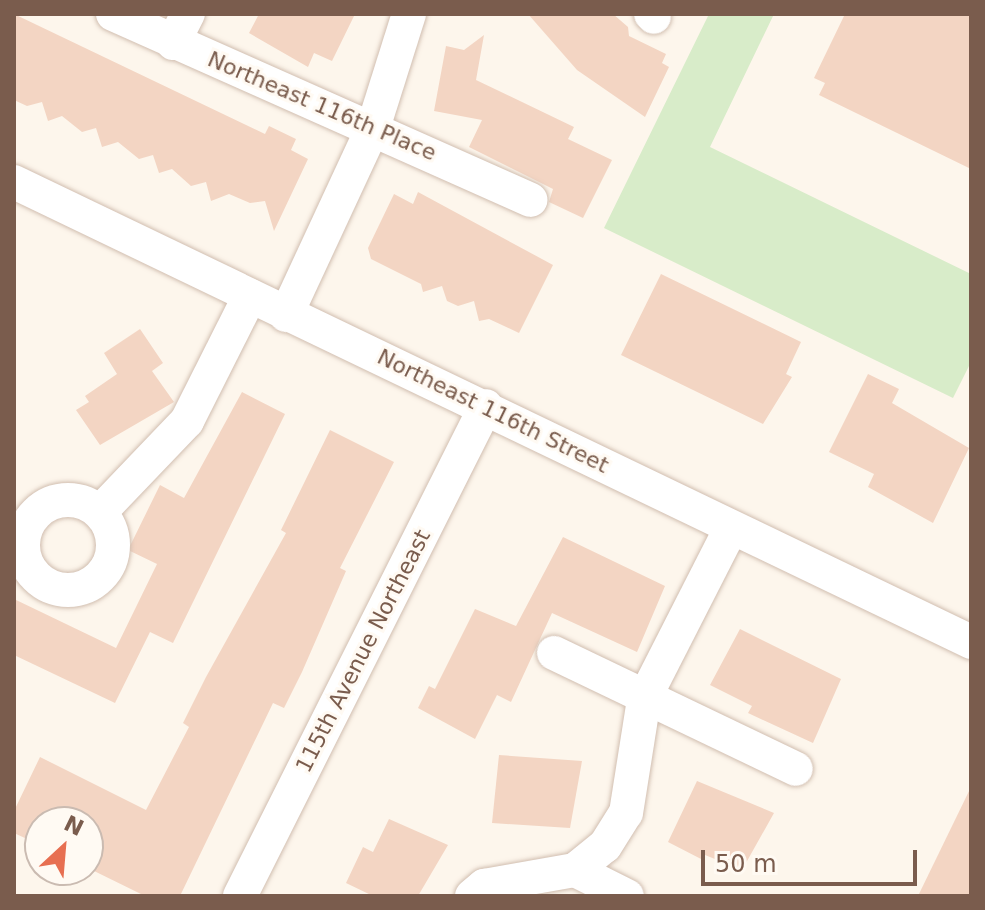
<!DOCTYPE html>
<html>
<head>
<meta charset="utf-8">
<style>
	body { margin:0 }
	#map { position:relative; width:985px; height:910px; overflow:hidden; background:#fdf6ec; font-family:"DejaVu Sans",sans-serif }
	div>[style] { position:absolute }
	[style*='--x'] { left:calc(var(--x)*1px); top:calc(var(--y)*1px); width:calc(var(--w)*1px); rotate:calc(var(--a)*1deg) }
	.green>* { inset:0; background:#d8ecc9 }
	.building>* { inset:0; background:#f3d5c3 }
	.roads { filter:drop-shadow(0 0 2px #d1beb0) drop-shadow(0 0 2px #d1beb0) }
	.minor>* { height:34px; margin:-17px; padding:0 17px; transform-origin:17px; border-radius:17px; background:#fff }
	.minor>.ring { margin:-17px; padding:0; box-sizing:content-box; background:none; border:34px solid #fff; border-radius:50% }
	span { translate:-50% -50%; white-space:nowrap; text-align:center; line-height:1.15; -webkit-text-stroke:6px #fffaf3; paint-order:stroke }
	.street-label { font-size:22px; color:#7a5c4d }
	.frame { position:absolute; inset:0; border:16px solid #7a5c4d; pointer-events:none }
	.north { position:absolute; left:24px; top:806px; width:80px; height:80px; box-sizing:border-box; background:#fffaf3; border:2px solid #cabbb1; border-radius:50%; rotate:26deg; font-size:22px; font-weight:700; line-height:32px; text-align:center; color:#7a5c4d }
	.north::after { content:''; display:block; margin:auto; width:28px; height:36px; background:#e76f51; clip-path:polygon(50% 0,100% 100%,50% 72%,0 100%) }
	.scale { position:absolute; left:701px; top:850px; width:216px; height:36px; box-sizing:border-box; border:4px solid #7a5c4d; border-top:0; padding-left:10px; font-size:24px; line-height:28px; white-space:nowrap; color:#7a5c4d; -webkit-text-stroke:6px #fffaf3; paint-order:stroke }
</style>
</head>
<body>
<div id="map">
	<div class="green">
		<i style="clip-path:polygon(709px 14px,774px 14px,710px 147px,971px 274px,971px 362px,953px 398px,604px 228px)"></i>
	</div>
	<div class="building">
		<i style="clip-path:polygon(14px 14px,265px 134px,269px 126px,296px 139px,291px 150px,308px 159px,274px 231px,265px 201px,250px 203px,229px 194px,211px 201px,206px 182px,191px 186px,172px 169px,159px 173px,153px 155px,139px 159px,118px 142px,102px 147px,96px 128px,82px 132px,62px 116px,48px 121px,42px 102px,27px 106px,14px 100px)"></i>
		<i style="clip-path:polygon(259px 14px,355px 14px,332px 61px,314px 53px,308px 67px,249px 33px)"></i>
		<i style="clip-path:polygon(528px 14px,613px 14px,628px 27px,629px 36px,666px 54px,662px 63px,669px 67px,645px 117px,577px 70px)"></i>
		<i style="clip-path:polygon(845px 14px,971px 14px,971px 169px,819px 95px,825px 83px,814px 78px)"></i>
		<i style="clip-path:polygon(484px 35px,476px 80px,574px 127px,568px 139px,612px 160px,583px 218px,549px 202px,553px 189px,469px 147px,482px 120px,434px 111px,446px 46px,464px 50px)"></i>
		<i style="clip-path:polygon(418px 192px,553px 265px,519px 333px,489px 319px,479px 321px,474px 301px,458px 306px,447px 301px,442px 286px,423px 292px,421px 284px,371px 259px,368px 248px,394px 194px,413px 204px)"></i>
		<i style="clip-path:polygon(661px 274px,801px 342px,786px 374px,792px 377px,763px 424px,621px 355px)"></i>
		<i style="clip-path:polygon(140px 329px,163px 363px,152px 371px,174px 402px,100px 445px,76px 410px,89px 402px,85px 396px,117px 374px,104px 353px)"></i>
		<i style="clip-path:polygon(868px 374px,899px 389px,892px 403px,969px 448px,933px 523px,868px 487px,874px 474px,829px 452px)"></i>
		<i style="clip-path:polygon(242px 392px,285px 414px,173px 643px,150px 632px,115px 703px,14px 655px,14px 599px,116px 648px,157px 564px,128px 550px,160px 485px,184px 498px)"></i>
		<i style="clip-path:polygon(330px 430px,394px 462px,340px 568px,346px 571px,302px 672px,284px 708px,273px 703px,180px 896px,145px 896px,88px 868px,88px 822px,40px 822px,40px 845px,14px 833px,14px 811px,40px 757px,146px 810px,189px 727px,183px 723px,206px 677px,286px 533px,281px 530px)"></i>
		<i style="clip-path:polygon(563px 537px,665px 586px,637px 652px,552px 613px,511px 702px,497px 695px,475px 739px,418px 708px,429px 686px,435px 689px,475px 609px,516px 626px)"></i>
		<i style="clip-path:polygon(740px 629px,841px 679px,813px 743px,748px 713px,752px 706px,710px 685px)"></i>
		<i style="clip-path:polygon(499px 755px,582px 761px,570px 828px,492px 823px)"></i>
		<i style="clip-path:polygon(697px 781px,774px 813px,742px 870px,705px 855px,703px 860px,668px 842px)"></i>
		<i style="clip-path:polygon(971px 787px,971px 896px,918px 896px)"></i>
		<i style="clip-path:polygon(389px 819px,448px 845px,418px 896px,373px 896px,346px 883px,363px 847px,373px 852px)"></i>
	</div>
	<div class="roads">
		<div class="minor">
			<i style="--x:113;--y:14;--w:457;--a:24"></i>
			<i style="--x:651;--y:14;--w:4;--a:45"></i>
			<i style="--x:173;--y:43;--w:33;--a:-63"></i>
			<i style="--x:14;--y:182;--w:1062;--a:25.67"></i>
			<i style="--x:286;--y:315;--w:209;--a:-65.1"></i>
			<i style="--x:374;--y:125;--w:116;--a:-72.5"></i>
			<i class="ring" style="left:23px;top:500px;width:56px;height:56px"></i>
			<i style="--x:100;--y:512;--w:126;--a:-46.3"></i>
			<i style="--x:187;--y:421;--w:140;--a:-63.3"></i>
			<i style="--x:554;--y:653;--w:268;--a:25.6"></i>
			<i style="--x:575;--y:870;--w:58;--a:26.6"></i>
			<i style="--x:240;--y:896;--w:548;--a:-63.34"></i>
			<i style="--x:472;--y:896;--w:16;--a:-40"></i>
			<i style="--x:484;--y:886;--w:92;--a:-10"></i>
			<i style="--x:575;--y:870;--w:38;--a:-39"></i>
			<i style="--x:605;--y:846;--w:39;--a:-58"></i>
			<i style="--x:626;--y:813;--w:115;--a:-81"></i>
			<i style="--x:644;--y:699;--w:192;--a:-63"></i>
		</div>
	</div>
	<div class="street-label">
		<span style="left:322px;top:106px;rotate:23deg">Northeast 116th Place</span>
		<span style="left:493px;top:411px;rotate:26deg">Northeast 116th Street</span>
		<span style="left:363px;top:651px;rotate:-63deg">115th Avenue Northeast</span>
	</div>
	<div class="frame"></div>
	<div class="north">N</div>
	<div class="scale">50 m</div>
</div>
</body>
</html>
